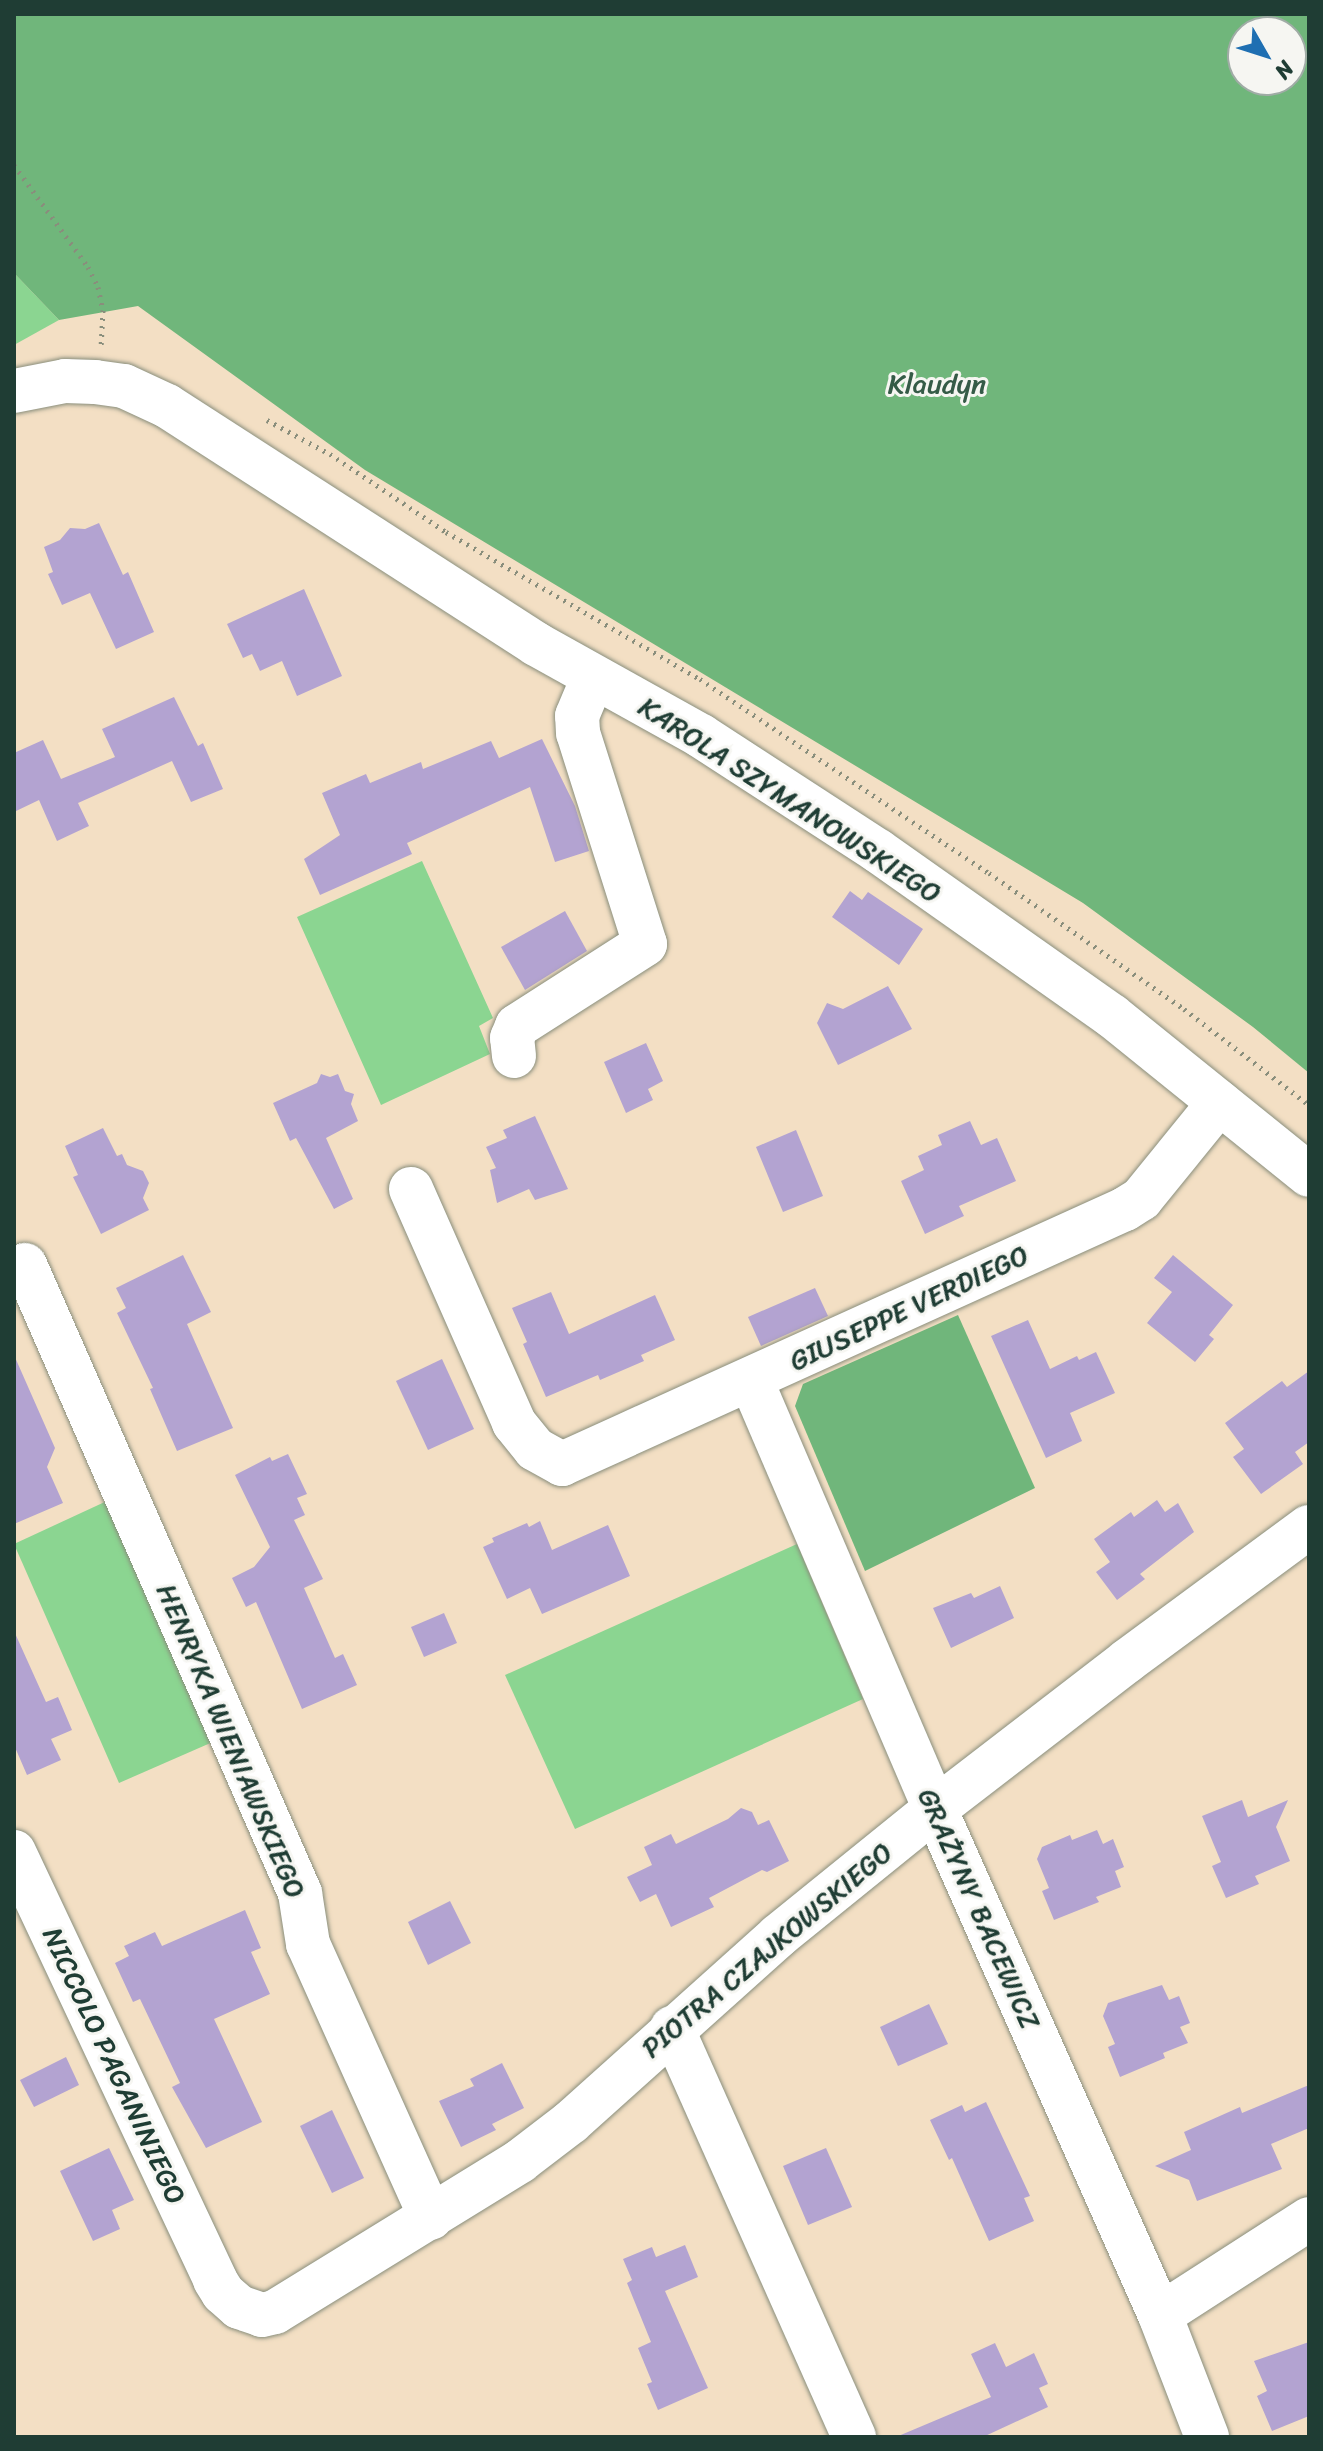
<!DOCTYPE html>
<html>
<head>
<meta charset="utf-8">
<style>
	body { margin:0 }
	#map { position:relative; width:1323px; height:2451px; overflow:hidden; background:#f3dfc4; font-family:Sriracha,sans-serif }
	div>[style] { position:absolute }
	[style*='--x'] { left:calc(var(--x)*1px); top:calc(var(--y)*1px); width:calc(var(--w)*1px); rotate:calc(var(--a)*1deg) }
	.green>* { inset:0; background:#8bd591 }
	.forest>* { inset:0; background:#70b67b }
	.building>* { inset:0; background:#b3a3d1 }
	.path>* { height:5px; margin-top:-2.5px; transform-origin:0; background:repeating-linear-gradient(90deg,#898e7c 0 2px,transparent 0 8px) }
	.roads { filter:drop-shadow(0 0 2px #898e7c) drop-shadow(0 0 2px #898e7c) }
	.minor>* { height:44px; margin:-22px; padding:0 22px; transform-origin:22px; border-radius:22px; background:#fff }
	span { translate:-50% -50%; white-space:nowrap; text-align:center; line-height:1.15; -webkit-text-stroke:6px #f6f6f2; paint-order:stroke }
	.park-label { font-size:28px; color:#355b47 }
	.street-label { font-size:28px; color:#1f3d34 }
	.frame { position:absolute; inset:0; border:16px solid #1f3d34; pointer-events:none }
	.north { position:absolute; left:1227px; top:16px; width:80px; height:80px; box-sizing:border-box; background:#f6f6f2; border:2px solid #a0aca6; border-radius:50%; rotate:129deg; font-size:22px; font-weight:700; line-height:32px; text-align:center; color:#1f3d34 }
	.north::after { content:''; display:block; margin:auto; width:28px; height:36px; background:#1f6fb2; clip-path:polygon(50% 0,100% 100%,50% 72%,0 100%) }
</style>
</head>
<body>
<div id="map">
	<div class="green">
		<i style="clip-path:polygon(14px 273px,59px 320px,14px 345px)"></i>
		<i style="clip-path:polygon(422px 861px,493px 1018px,479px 1026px,490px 1054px,381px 1105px,297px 917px)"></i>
		<i style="clip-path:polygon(109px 1500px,215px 1741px,119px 1783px,14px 1544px)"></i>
		<i style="clip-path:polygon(797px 1544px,863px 1699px,575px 1829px,505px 1675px)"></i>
	</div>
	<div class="forest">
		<i style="clip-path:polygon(evenodd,14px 14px,1309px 14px,1309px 1073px,1253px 1027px,1083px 903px,365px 470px,138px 306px,59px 320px,14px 273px,14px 14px,1243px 32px,1291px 32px,1291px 80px,1243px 80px,1243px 32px)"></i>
		<i style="clip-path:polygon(958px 1315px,1035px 1488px,865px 1571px,795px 1406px,803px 1384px)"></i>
	</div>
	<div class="building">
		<i style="clip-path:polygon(99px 523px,123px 575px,128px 572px,154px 632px,116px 649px,90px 593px,62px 605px,48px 574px,53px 572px,44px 547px,60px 540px,70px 528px,85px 529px)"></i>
		<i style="clip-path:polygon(304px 589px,342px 676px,297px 696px,282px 661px,260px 671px,252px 654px,243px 658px,227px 624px)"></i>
		<i style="clip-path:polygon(174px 697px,198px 746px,203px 743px,223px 789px,191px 802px,172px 761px,78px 803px,89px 826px,57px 841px,39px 800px,14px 812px,14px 753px,43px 740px,61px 779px,115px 757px,102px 729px)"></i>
		<i style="clip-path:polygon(542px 739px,575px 806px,589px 851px,555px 862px,530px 787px,407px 843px,412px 854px,320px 895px,304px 859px,340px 835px,322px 793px,366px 774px,370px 783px,421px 762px,423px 769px,491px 741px,499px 758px)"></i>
		<i style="clip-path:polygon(850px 891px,862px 900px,868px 892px,923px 929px,899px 965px,832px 917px)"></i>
		<i style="clip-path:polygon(565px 911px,587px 951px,525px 990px,501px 947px)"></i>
		<i style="clip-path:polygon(888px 986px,912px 1029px,838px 1065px,817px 1023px,827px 1003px,843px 1009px)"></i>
		<i style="clip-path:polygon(646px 1043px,663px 1081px,648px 1089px,653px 1100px,626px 1113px,604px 1062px)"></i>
		<i style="clip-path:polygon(321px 1074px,330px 1077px,338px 1074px,345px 1091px,354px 1094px,351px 1104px,358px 1121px,326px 1138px,353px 1199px,334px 1209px,296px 1138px,290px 1141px,273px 1103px,317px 1083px)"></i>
		<i style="clip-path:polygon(535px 1116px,568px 1189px,535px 1200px,529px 1189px,497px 1203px,490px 1170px,496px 1168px,486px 1147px,507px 1138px,503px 1130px)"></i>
		<i style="clip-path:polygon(970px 1121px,981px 1145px,997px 1138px,1016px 1181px,959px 1206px,964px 1216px,925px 1234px,901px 1181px,924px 1170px,918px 1156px,942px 1145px,938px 1135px)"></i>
		<i style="clip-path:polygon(103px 1128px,117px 1156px,122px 1154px,127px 1165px,143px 1171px,149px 1183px,143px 1198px,149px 1210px,101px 1234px,73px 1177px,78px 1175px,65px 1146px)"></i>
		<i style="clip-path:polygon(796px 1130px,823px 1196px,783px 1212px,756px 1147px)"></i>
		<i style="clip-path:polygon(183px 1255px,211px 1312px,187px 1324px,233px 1428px,177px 1451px,150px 1389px,153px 1388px,117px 1313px,126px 1308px,116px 1288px)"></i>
		<i style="clip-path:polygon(1173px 1255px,1233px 1305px,1209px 1335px,1214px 1339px,1195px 1362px,1147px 1323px,1172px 1292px,1154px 1278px)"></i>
		<i style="clip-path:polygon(815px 1288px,828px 1316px,761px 1346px,748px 1317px)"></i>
		<i style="clip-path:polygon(551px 1292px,569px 1334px,655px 1295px,675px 1340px,641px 1355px,644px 1361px,600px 1380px,598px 1375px,546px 1397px,523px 1344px,527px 1342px,512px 1308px)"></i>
		<i style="clip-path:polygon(1028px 1320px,1050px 1369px,1077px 1356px,1079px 1360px,1096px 1352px,1115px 1393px,1070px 1413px,1082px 1441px,1046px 1458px,991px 1336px)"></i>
		<i style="clip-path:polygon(14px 1355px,55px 1448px,47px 1467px,63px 1503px,14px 1524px)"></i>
		<i style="clip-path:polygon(442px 1359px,474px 1429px,428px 1450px,396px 1381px)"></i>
		<i style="clip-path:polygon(1309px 1371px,1309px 1442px,1295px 1452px,1303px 1464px,1261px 1494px,1233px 1457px,1244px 1449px,1225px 1423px,1282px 1381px,1287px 1387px)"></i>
		<i style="clip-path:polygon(288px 1454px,307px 1494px,297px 1498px,305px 1515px,294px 1520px,323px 1579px,304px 1588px,335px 1658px,343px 1654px,357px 1685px,302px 1709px,256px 1602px,246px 1607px,232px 1578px,254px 1567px,270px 1547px,235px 1475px,270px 1457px,272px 1461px)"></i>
		<i style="clip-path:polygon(1157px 1500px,1165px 1512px,1178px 1503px,1194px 1532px,1140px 1574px,1145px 1579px,1117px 1600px,1096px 1572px,1110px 1562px,1094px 1539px,1131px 1512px,1134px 1517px)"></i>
		<i style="clip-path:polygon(540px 1521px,552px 1550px,608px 1525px,630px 1576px,542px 1614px,530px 1588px,507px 1599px,483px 1547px,494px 1542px,492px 1538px,527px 1523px,529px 1527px)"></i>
		<i style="clip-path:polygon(1000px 1586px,1014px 1618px,951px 1648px,933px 1608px,971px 1593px,974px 1598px)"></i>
		<i style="clip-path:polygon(444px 1613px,457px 1643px,424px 1657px,411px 1627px)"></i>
		<i style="clip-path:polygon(14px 1631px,46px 1702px,58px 1697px,72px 1730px,51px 1739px,61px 1760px,27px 1775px,14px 1745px)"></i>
		<i style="clip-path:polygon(1242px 1800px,1248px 1817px,1288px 1800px,1276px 1827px,1290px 1861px,1255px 1876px,1259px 1884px,1226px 1898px,1212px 1866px,1221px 1862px,1202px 1816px)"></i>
		<i style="clip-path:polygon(741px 1808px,752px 1812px,758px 1825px,769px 1820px,789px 1861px,767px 1872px,762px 1870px,709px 1898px,714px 1907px,671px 1927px,656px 1894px,640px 1902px,627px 1877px,652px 1865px,644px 1847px,671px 1834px,676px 1844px,728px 1819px)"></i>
		<i style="clip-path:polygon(1097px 1830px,1103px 1844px,1113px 1839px,1124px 1867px,1115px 1871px,1121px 1887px,1096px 1897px,1099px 1902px,1054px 1920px,1042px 1891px,1049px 1888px,1037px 1859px,1042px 1847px,1070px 1835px,1072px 1840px)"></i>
		<i style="clip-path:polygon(450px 1901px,471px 1943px,428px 1965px,408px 1922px)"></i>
		<i style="clip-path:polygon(245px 1910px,261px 1948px,251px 1952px,270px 1994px,214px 2019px,262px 2122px,206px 2148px,172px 2087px,180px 2083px,140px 1999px,133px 2002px,115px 1963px,129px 1956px,124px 1946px,155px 1932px,162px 1946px)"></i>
		<i style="clip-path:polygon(1162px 1985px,1169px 2000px,1179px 1996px,1190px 2023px,1180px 2027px,1188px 2043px,1163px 2053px,1165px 2058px,1120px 2077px,1108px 2047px,1115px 2044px,1103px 2016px,1108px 2003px)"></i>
		<i style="clip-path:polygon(929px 2004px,948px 2044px,898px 2066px,880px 2027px)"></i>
		<i style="clip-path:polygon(66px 2057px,79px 2085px,34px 2107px,20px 2080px)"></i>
		<i style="clip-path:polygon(502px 2063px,524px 2108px,492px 2124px,496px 2130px,461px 2147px,439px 2101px,474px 2086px,470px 2079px)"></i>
		<i style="clip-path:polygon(1309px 2085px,1309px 2128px,1271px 2144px,1282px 2169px,1197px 2201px,1189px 2180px,1155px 2166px,1191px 2150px,1184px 2132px,1240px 2107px,1242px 2113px)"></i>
		<i style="clip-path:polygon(986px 2102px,1030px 2196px,1024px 2198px,1034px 2221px,989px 2241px,952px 2158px,949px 2160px,930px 2120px,962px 2105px,965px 2112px)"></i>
		<i style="clip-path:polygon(332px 2110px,364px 2178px,332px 2193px,300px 2126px)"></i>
		<i style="clip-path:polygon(109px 2148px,134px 2200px,112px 2210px,120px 2229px,93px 2241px,60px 2171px)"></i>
		<i style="clip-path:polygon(826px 2148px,852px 2207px,808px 2225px,783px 2166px)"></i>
		<i style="clip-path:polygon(685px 2245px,698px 2277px,665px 2291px,708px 2388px,658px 2410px,647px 2384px,652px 2382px,638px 2348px,651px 2342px,627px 2283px,632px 2280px,623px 2259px,652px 2247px,656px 2257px)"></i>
		<i style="clip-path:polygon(1309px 2342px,1309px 2416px,1272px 2431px,1257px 2396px,1267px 2391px,1254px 2361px)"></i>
		<i style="clip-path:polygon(995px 2343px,1006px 2367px,1034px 2353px,1048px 2384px,1039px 2388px,1048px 2407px,983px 2437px,896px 2437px,991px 2397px,971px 2354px)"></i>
	</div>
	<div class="path">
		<i style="--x:14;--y:165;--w:126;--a:54"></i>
		<i style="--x:88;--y:267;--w:22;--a:63"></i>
		<i style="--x:98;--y:287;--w:24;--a:78"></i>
		<i style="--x:103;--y:310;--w:35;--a:93"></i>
		<i style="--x:267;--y:420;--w:72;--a:28.4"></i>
		<i style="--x:330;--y:454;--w:140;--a:33.9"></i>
		<i style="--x:446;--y:532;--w:293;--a:30.1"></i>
		<i style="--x:700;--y:679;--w:348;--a:33.9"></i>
		<i style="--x:989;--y:873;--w:238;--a:34.9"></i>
		<i style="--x:1184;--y:1009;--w:158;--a:37.5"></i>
	</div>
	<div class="roads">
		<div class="minor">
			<i style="--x:14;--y:391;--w:52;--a:-11.1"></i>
			<i style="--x:65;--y:381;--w:30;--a:2"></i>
			<i style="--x:95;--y:382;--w:29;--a:8"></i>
			<i style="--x:124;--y:386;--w:47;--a:24.9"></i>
			<i style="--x:167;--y:406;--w:439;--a:32.8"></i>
			<i style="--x:536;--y:644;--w:189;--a:29.1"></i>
			<i style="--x:701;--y:736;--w:211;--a:33"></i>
			<i style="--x:878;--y:851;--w:286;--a:35.2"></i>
			<i style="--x:1112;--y:1016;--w:253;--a:38.9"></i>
			<i style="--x:514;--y:1056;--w:18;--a:-96"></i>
			<i style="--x:512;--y:1038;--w:13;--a:-67"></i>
			<i style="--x:517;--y:1026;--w:152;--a:-32.6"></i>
			<i style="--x:645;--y:944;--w:221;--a:-107.6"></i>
			<i style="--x:578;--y:733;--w:17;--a:-93"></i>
			<i style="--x:577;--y:716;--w:41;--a:-67.2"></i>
			<i style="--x:411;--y:1189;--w:256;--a:66.2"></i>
			<i style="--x:514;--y:1423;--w:33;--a:51"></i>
			<i style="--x:535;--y:1449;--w:31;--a:29"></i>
			<i style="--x:562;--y:1464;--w:618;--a:-24.37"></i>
			<i style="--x:1125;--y:1209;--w:19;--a:-32"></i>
			<i style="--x:1141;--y:1199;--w:124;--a:-50.9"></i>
			<i style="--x:25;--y:1265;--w:686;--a:66.35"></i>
			<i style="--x:300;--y:1893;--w:52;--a:81.1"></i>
			<i style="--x:308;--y:1944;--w:300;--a:65.8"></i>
			<i style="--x:751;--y:1380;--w:467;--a:66.8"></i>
			<i style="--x:935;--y:1809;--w:554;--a:66.03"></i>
			<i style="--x:1160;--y:2315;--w:131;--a:68.9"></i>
			<i style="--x:14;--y:1852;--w:473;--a:64.8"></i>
			<i style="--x:215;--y:2280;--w:15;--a:58"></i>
			<i style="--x:223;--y:2293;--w:21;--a:41"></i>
			<i style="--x:239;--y:2307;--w:24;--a:19"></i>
			<i style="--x:262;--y:2315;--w:13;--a:-13"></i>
			<i style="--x:275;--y:2312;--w:288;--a:-31.6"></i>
			<i style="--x:520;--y:2161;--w:64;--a:-37.4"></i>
			<i style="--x:571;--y:2122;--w:278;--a:-41.9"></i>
			<i style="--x:778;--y:1936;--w:202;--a:-39"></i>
			<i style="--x:935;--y:1809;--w:242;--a:-37.6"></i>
			<i style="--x:1127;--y:1661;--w:226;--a:-36.4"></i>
			<i style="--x:672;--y:2028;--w:448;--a:66"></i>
			<i style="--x:1160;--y:2315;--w:177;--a:-32.8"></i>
		</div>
	</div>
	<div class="park-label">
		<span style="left:937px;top:384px">Klaudyn</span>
	</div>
	<div class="street-label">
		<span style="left:790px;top:800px;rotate:33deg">KAROLA SZYMANOWSKIEGO</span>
		<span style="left:909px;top:1308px;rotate:-25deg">GIUSEPPE VERDIEGO</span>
		<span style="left:231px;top:1741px;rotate:67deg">HENRYKA WIENIAWSKIEGO</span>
		<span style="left:979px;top:1909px;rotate:66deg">GRAŻYNY BACEWICZ</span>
		<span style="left:767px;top:1950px;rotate:-40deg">PIOTRA CZAJKOWSKIEGO</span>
		<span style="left:114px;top:2066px;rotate:65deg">NICCOLO PAGANINIEGO</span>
	</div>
	<div class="frame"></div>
	<div class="north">N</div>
</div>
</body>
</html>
